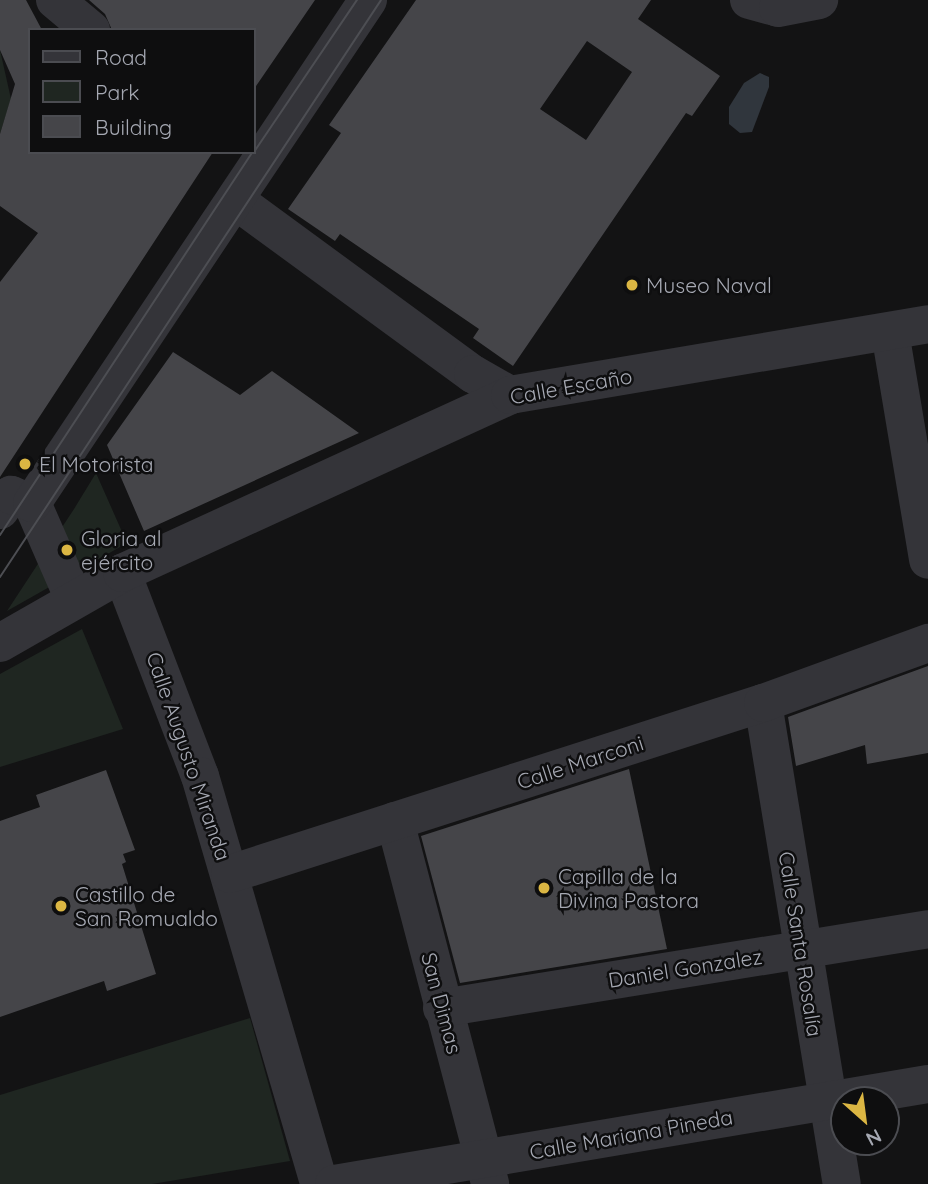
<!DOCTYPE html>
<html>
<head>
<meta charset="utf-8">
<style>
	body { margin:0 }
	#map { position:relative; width:928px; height:1184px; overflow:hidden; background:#131314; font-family:Quicksand,sans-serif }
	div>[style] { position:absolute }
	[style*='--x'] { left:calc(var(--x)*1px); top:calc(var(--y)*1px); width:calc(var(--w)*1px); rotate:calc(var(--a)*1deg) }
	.green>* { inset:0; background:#1f2621 }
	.water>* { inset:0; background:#30363d }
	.building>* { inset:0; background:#454549 }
	.minor>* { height:38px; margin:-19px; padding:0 19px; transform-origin:19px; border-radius:19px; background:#343439 }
	.tram>* { height:2px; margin:-1px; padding:0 1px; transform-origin:1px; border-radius:1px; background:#4d4e53 }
	.dots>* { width:19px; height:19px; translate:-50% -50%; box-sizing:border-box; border:4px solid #0e0e0f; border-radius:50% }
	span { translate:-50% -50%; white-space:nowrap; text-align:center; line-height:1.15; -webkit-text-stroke:5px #0e0e0f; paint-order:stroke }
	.poi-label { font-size:21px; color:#a6a9b3 }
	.left { translate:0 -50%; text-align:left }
	.street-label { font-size:21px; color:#a6a9b3 }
	.legend { position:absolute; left:28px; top:28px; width:228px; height:126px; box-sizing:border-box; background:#0e0e0f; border:2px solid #4b4c51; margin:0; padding:9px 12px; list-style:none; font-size:21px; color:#a6a9b3 }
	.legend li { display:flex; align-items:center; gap:14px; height:35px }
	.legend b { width:35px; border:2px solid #4b4c51 }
	.north { position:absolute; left:830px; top:1086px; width:70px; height:70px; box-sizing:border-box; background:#0e0e0f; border:2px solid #4b4c51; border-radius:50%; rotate:152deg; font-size:19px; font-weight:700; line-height:28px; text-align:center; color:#a6a9b3 }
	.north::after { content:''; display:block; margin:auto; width:24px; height:32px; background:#dbb643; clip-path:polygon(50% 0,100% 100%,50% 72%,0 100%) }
</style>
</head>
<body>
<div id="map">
	<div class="green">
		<i style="clip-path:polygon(0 50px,11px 99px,0 134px)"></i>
		<i style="clip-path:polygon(96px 473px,127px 543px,7px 611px,74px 509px)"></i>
		<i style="clip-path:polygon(82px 629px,123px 729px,0 767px,0 674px)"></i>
		<i style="clip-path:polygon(250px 1018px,290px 1161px,152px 1184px,0 1184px,0 1095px)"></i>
	</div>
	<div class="water">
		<i style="clip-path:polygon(760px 73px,769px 77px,769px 87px,752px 132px,740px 133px,729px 124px,729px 107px,744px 83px)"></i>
	</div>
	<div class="building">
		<i style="clip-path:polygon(0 0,26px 0,42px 30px,30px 30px,30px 152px,213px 152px,0 477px,0 282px,38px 233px,0 206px,0 134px,15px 84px,0 50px)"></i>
		<i style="clip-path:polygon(89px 0,315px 0,254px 89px,254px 30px,112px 30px,105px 14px)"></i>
		<i style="clip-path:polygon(evenodd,416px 0,651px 0,638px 19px,720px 76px,692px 116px,686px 113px,513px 366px,473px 338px,479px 329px,340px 234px,335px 241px,288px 209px,341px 133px,329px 125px,416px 0,587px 41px,632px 72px,586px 140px,540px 109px,587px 41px)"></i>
		<i style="clip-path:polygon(173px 352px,240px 395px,272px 371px,359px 433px,144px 531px,107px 445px)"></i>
		<i style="clip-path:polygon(928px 666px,928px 753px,867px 764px,865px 745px,796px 766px,788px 717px)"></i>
		<i style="clip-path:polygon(629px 769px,667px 949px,460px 983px,421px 836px)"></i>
		<i style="clip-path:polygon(106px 770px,135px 850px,123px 854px,126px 862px,122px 864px,156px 974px,107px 991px,104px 981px,0 1017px,0 821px,40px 807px,36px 795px)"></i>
	</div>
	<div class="minor">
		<i style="--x:55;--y:0;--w:47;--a:39.8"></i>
		<i style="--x:749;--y:0;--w:30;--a:15"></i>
		<i style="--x:778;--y:8;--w:42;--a:-11"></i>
		<i style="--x:235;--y:200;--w:295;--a:36.2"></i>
		<i style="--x:473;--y:374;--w:43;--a:29.6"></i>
		<i style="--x:890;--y:332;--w:231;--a:80.5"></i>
		<i style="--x:32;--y:503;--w:103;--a:66.4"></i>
		<i style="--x:0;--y:510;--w:19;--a:-54"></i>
		<i style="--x:11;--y:495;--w:22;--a:21"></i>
		<i style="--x:32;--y:503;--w:605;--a:-56.26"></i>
		<i style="--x:122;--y:573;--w:217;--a:69"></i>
		<i style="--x:200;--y:776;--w:425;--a:73.7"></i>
		<i style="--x:0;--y:643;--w:141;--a:-29.8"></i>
		<i style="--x:122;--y:573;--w:427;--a:-24.6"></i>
		<i style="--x:510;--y:395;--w:424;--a:-9.6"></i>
		<i style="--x:763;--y:703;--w:487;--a:80.7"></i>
		<i style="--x:395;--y:821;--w:375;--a:75.3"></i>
		<i style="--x:230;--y:874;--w:560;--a:-17.79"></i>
		<i style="--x:763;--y:703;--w:176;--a:-20"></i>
		<i style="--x:442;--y:1008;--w:492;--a:-9.2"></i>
		<i style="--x:334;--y:1184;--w:602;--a:-9.56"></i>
	</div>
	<div class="tram">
		<i style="--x:254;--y:152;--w:184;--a:-55.9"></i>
		<i style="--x:0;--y:535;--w:459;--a:-56.6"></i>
		<i style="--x:0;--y:577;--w:691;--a:-56.56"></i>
	</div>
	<div class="dots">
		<i style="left:632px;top:285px;background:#dbb643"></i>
		<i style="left:25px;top:464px;background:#dbb643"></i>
		<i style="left:67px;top:550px;background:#dbb643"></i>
		<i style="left:544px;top:888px;background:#dbb643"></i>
		<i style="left:61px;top:906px;background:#dbb643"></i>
	</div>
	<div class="poi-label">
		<span class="left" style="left:646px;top:285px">Museo Naval</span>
		<span class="left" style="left:39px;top:464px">El Motorista</span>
		<span class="left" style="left:81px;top:550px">Gloria al<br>ejército</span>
		<span class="left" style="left:558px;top:888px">Capilla de la<br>Divina Pastora</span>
		<span class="left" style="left:75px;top:906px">Castillo de<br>San Romualdo</span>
	</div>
	<div class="street-label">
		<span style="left:571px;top:386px;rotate:-10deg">Calle Escaño</span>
		<span style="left:189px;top:756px;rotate:71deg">Calle Augusto Miranda</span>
		<span style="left:580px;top:762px;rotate:-18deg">Calle Marconi</span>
		<span style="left:801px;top:944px;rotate:81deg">Calle Santa Rosalía</span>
		<span style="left:685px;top:968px;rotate:-9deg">Daniel Gonzalez</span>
		<span style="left:442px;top:1003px;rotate:75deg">San Dimas</span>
		<span style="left:631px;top:1134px;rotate:-10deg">Calle Mariana Pineda</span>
	</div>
	<ul class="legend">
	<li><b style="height:9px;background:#343439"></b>Road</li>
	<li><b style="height:19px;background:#1f2621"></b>Park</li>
	<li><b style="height:19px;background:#454549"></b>Building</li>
	</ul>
	<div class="north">N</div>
</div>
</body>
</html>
